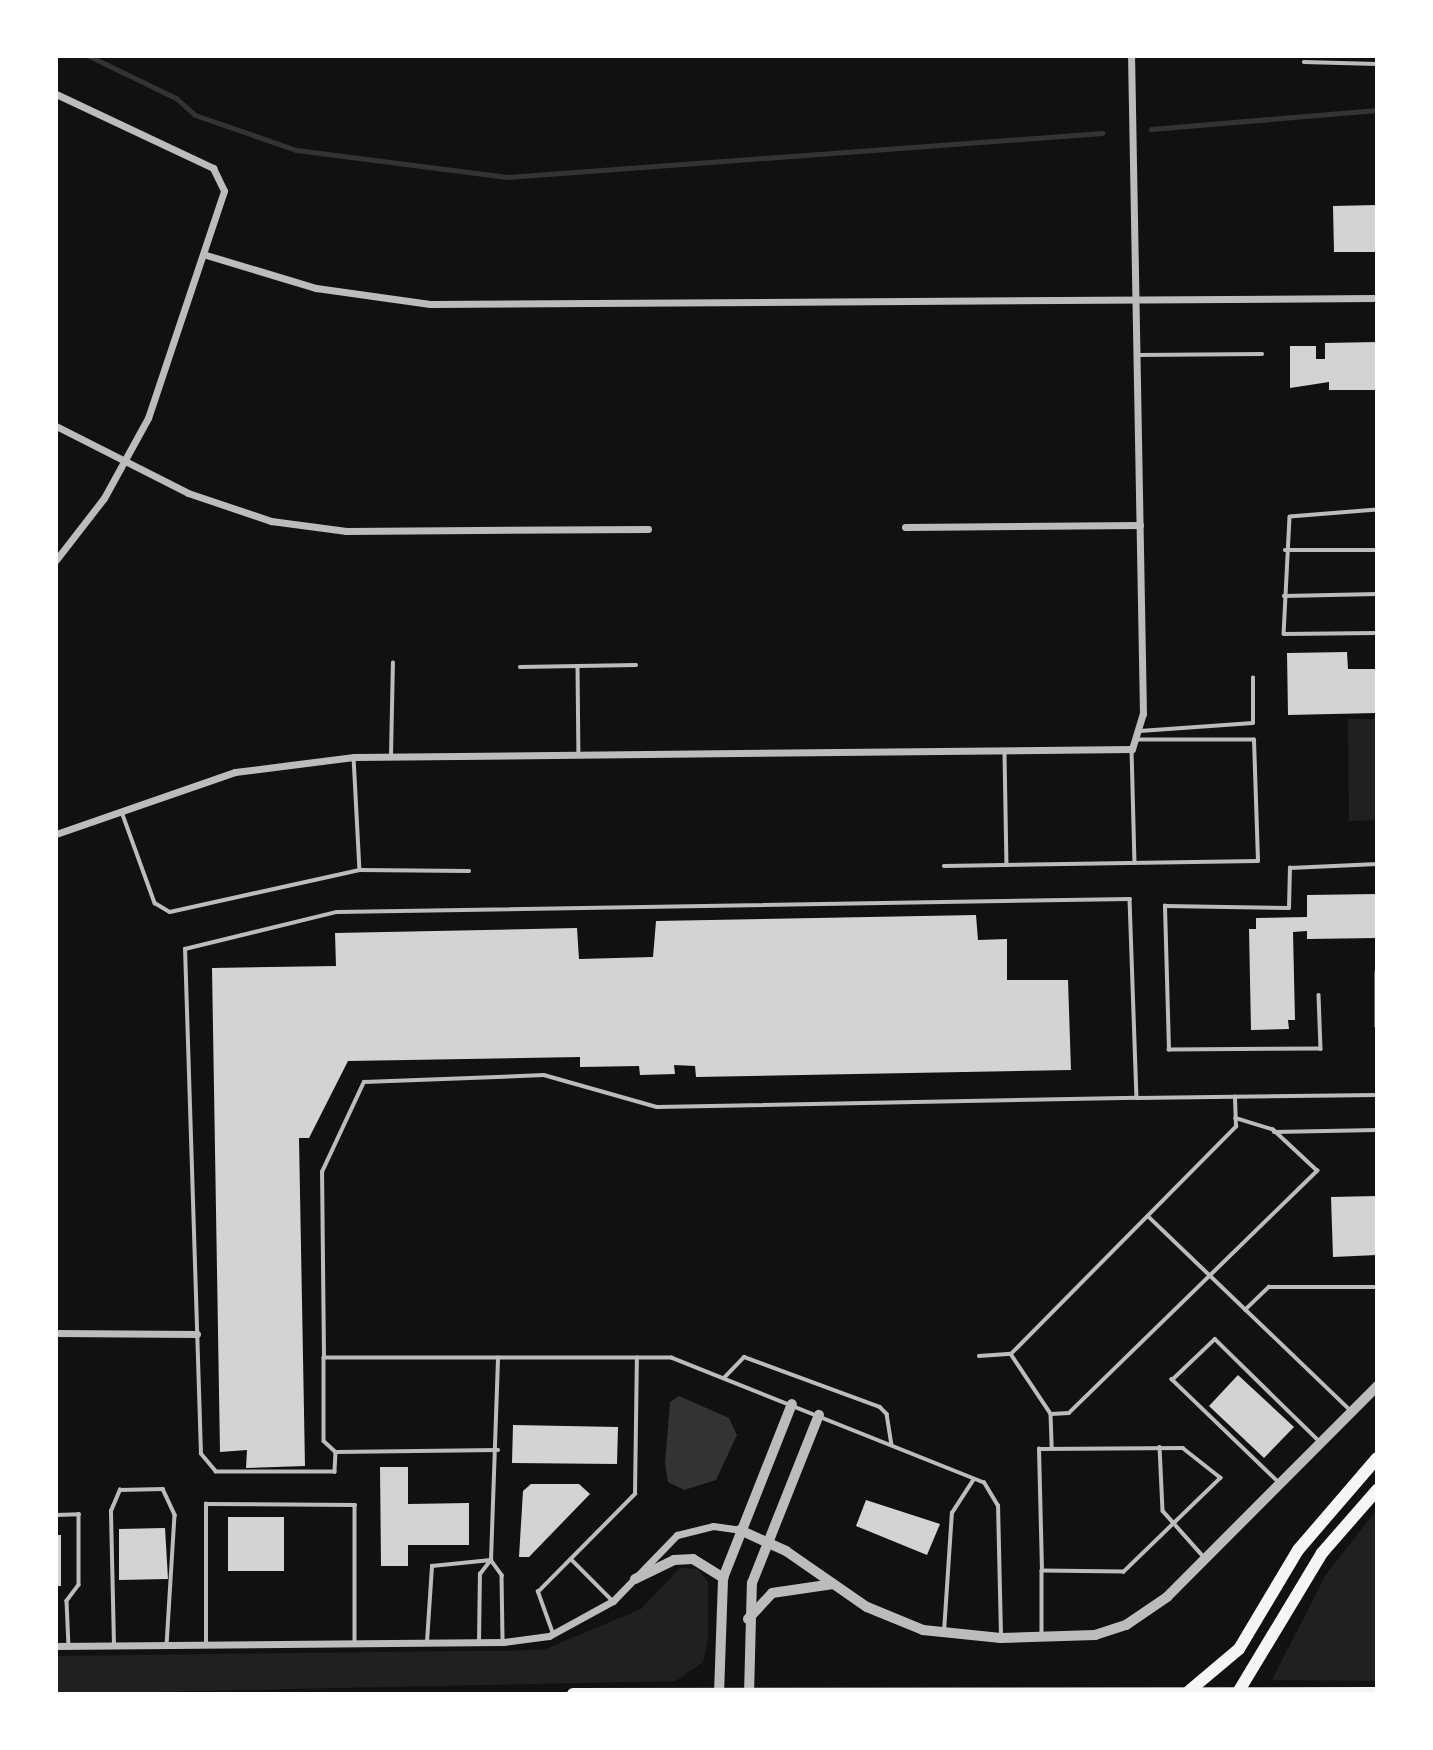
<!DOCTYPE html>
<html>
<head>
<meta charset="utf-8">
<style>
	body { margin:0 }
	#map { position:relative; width:1433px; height:1750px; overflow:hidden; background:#111; font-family:"Titillium Web",sans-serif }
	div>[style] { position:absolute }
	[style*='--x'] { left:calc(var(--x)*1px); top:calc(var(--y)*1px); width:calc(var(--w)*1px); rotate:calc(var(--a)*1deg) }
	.green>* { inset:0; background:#202020 }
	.water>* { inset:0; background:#333 }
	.stream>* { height:5px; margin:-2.5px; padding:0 2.5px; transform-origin:2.5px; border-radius:2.5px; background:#333 }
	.building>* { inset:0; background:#d3d3d3 }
	.service>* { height:3.5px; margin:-1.75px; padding:0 1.75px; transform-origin:1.75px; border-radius:1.75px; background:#bcbcbc }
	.minor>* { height:7px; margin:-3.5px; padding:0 3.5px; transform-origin:3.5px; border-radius:3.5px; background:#bcbcbc }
	.tertiary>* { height:10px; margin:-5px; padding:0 5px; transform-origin:5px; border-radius:5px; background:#bcbcbc }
	.primary>* { height:12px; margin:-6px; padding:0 6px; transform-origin:6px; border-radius:6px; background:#f5f5f5 }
	.trunk>* { height:12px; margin:-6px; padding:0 6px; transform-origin:6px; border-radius:6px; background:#f5f5f5 }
	span { translate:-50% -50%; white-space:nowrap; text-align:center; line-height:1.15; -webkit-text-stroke:5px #fff; paint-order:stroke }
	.frame { position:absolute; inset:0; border:58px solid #fff; pointer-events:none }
</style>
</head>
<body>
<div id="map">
	<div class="green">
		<i style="clip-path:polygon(1348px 719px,1377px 719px,1377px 820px,1349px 821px)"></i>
		<i style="clip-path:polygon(1377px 1509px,1377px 1681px,1272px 1680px,1325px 1576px)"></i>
		<i style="clip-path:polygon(680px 1568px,698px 1569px,708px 1582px,708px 1639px,703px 1662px,676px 1681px,56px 1694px,56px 1656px,543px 1650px,641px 1609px)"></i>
	</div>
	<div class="water">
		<i style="clip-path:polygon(679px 1396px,729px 1418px,737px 1435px,716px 1480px,684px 1490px,668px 1482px,665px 1463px,670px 1402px)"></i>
	</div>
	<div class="stream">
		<i style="--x:89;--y:56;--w:97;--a:25.8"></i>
		<i style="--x:176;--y:98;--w:25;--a:42"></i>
		<i style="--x:195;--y:115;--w:107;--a:19.1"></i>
		<i style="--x:296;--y:150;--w:213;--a:7.3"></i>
		<i style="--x:507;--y:177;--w:597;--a:-4.23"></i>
		<i style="--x:1151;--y:129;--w:227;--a:-4.8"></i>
	</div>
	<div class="building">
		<i style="clip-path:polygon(1377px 205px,1377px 252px,1334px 252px,1333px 206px)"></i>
		<i style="clip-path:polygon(1377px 342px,1377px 390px,1329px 390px,1329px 382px,1290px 388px,1290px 346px,1316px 346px,1316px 359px,1325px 359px,1325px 343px)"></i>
		<i style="clip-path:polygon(1347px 652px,1348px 669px,1377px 669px,1377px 713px,1288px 715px,1287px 653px)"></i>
		<i style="clip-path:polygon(1377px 894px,1377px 938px,1307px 939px,1307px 931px,1293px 932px,1295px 1020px,1288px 1020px,1289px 1029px,1251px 1030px,1249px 929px,1256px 929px,1256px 918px,1307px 917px,1307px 895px)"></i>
		<i style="clip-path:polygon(976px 915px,978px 940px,1007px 939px,1007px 980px,1068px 980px,1071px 1070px,696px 1077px,695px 1066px,674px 1065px,675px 1074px,640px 1075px,639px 1066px,580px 1067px,580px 1057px,348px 1061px,309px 1138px,299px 1138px,305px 1466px,246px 1468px,247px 1450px,220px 1452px,212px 968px,336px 966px,335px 933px,577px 928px,579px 959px,653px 957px,656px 921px)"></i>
		<i style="clip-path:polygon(1377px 1196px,1377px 1255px,1333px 1257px,1331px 1197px)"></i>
		<i style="clip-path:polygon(1238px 1375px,1294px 1427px,1264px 1458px,1209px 1406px)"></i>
		<i style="clip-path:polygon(513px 1425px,618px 1427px,617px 1464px,512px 1463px)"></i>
		<i style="clip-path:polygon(380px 1467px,408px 1467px,408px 1504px,469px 1503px,469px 1545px,408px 1545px,408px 1566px,381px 1566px)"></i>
		<i style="clip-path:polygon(531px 1484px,579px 1484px,590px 1494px,529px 1557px,519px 1557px,523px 1491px)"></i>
		<i style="clip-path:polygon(866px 1500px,940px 1524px,927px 1555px,856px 1526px)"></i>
		<i style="clip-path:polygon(228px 1517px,284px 1517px,284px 1571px,228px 1571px)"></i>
		<i style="clip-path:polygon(165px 1528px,168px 1579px,119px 1580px,119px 1529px)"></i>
		<i style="clip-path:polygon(56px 1535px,61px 1535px,61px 1586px,56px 1586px)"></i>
	</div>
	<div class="service">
		<i style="--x:1304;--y:62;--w:73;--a:1.6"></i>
		<i style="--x:1138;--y:355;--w:124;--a:-0.5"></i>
		<i style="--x:1377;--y:510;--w:87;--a:175.4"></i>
		<i style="--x:1290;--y:517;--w:117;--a:92.9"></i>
		<i style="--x:1284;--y:634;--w:93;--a:-0.6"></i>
		<i style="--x:1285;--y:550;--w:92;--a:0"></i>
		<i style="--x:1284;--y:596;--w:93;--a:-1.2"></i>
		<i style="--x:578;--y:666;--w:89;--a:89.4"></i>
		<i style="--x:520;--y:667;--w:116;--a:-1"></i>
		<i style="--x:1140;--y:731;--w:113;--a:-4"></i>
		<i style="--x:1253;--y:723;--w:45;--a:-90"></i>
		<i style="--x:1132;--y:749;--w:114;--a:88.5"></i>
		<i style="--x:1005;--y:753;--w:112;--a:89"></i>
		<i style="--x:391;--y:755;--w:92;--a:-88.8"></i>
		<i style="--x:354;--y:757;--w:113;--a:87"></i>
		<i style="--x:122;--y:812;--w:97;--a:70.1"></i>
		<i style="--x:155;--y:903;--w:17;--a:31"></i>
		<i style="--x:170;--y:912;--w:195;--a:-12.5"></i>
		<i style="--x:360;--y:870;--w:109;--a:0.5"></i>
		<i style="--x:944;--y:866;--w:314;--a:-0.9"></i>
		<i style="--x:1258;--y:861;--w:121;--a:-91.9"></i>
		<i style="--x:1254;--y:740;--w:116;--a:180"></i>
		<i style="--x:1377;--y:972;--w:54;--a:90"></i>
		<i style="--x:1319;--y:995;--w:54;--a:87.9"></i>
		<i style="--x:1321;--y:1049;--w:152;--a:179.6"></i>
		<i style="--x:1169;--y:1050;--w:144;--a:-91.6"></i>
		<i style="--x:1165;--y:906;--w:124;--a:0.9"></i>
		<i style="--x:1289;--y:908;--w:40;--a:-88.6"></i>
		<i style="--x:1290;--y:868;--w:87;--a:-2.6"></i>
		<i style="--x:1274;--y:1132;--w:103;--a:-1.1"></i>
		<i style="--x:1148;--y:1216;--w:280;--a:43.8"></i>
		<i style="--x:1245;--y:1310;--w:33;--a:-44"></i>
		<i style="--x:1269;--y:1287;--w:108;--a:0"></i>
		<i style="--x:1011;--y:1354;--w:72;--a:56.3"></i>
		<i style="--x:1051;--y:1414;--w:34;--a:88"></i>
		<i style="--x:979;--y:1356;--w:32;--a:-4"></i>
		<i style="--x:1011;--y:1354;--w:320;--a:-45.3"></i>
		<i style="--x:1236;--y:1127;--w:30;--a:-92"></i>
		<i style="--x:324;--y:1358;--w:186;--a:-90.6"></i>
		<i style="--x:322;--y:1172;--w:99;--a:-65"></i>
		<i style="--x:364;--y:1082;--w:180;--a:-2.2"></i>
		<i style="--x:544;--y:1075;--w:117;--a:15.8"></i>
		<i style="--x:657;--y:1107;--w:480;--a:-1.1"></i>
		<i style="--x:724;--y:1378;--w:29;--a:-46"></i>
		<i style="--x:744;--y:1357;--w:145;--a:20.2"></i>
		<i style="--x:880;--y:1407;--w:10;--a:45"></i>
		<i style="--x:887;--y:1414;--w:31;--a:81"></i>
		<i style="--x:1051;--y:1414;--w:18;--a:-3"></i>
		<i style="--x:1069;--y:1413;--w:347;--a:-44.3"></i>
		<i style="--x:1317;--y:1171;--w:60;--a:-137"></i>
		<i style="--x:1273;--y:1130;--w:39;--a:-163"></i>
		<i style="--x:1160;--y:1447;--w:64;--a:87.3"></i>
		<i style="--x:1163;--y:1511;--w:62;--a:48.3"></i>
		<i style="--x:336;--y:1452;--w:162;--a:-0.7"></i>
		<i style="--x:1279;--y:1483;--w:149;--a:-136.1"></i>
		<i style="--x:1172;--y:1380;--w:59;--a:-43.6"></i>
		<i style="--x:1215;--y:1339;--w:146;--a:44.4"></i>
		<i style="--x:56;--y:1515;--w:23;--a:-2"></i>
		<i style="--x:79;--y:1514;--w:71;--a:90"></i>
		<i style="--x:79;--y:1585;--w:20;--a:127"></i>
		<i style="--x:67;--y:1601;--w:45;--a:87.5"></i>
		<i style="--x:571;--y:1559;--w:58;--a:45"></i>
		<i style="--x:491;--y:1560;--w:19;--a:54"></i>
		<i style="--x:502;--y:1575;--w:67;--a:89.1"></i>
		<i style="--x:1042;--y:1571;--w:122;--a:-91.4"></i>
		<i style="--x:1039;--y:1449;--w:144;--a:-0.4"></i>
		<i style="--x:1183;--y:1448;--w:48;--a:38.3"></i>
		<i style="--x:1221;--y:1478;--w:135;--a:135.9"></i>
		<i style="--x:1124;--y:1572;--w:82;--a:-179.3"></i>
		<i style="--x:1042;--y:1571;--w:66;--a:90"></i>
		<i style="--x:944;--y:1632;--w:119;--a:-86.2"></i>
		<i style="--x:952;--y:1513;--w:40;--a:-57.1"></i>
		<i style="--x:553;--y:1634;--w:45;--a:-109.7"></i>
		<i style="--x:538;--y:1592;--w:138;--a:-45.3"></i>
		<i style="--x:635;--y:1494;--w:136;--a:-89.2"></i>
		<i style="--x:1001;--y:1636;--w:130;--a:-91.3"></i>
		<i style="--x:998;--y:1506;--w:27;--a:-121"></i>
		<i style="--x:984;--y:1483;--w:336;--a:-158.2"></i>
		<i style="--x:672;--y:1358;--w:348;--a:180"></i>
		<i style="--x:324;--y:1358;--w:83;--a:90"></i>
		<i style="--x:324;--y:1441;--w:16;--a:43"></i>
		<i style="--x:336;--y:1452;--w:20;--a:93"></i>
		<i style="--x:335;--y:1472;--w:119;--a:180"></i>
		<i style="--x:216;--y:1472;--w:23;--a:-130"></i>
		<i style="--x:201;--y:1454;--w:505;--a:-91.81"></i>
		<i style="--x:185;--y:949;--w:156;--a:-13.7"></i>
		<i style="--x:337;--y:912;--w:793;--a:-0.94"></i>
		<i style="--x:1130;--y:899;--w:199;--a:88"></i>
		<i style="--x:1137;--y:1098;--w:240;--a:-0.7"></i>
		<i style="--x:427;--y:1642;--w:76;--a:-86.2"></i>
		<i style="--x:432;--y:1566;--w:59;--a:-5.8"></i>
		<i style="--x:479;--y:1642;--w:68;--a:-89.2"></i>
		<i style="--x:480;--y:1574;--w:18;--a:-52"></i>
		<i style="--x:491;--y:1560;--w:202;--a:-88"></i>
		<i style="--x:206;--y:1644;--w:140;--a:-90"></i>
		<i style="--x:206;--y:1504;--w:149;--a:0.4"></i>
		<i style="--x:355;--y:1505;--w:137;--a:90"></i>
		<i style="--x:114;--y:1645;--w:134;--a:-91.3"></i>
		<i style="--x:111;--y:1511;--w:23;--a:-67"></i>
		<i style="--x:120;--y:1490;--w:43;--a:-1.3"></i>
		<i style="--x:163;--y:1489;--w:29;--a:65"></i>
		<i style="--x:175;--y:1515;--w:130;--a:93.5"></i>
	</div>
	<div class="minor">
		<i style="--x:56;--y:94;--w:174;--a:25.2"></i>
		<i style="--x:213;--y:168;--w:25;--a:64"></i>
		<i style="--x:224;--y:191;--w:239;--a:108.5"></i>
		<i style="--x:148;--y:418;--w:91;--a:118.8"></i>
		<i style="--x:104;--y:498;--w:78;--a:127.7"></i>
		<i style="--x:206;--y:255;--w:115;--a:16.7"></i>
		<i style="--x:316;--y:288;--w:115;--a:8"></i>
		<i style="--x:430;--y:304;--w:947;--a:-0.36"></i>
		<i style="--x:56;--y:426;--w:148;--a:26.9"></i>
		<i style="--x:188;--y:493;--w:88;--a:18.6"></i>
		<i style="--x:271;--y:521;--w:76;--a:7.6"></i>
		<i style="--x:346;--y:531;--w:302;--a:-0.4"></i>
		<i style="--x:905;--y:527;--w:235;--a:-0.5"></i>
		<i style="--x:56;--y:834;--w:189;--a:-19.1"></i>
		<i style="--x:235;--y:772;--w:120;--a:-7.2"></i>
		<i style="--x:354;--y:757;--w:778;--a:-0.59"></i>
		<i style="--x:1132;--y:749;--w:37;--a:-73"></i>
		<i style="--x:1143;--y:714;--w:658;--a:-91.04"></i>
		<i style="--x:56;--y:1333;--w:141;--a:0.4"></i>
		<i style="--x:56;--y:1646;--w:447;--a:-0.5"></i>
		<i style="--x:503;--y:1642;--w:46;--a:-7.4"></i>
		<i style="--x:549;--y:1636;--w:73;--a:-28.7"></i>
		<i style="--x:613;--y:1601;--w:92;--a:-45.9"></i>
		<i style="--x:677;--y:1535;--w:37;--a:-14"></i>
		<i style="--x:713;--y:1526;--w:27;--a:8"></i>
	</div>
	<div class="tertiary">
		<i style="--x:740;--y:1530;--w:51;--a:24.5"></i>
		<i style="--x:786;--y:1551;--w:98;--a:34.7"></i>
		<i style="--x:867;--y:1607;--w:61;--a:22.3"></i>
		<i style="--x:923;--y:1630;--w:78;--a:5.9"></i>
		<i style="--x:1001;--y:1638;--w:94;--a:-1.8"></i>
		<i style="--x:1095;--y:1635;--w:33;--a:-18"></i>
		<i style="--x:1126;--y:1625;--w:50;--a:-34.3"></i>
		<i style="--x:1167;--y:1597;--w:298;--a:-45.1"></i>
		<i style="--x:635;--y:1579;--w:43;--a:-26"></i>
		<i style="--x:674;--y:1560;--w:19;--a:-3"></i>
		<i style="--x:693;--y:1559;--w:36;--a:32"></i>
		<i style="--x:748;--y:1619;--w:35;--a:-47"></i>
		<i style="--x:772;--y:1593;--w:62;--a:-8.4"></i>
		<i style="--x:719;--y:1694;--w:116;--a:-88"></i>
		<i style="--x:723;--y:1578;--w:187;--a:-68.4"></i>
		<i style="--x:749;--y:1694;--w:111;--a:-88.5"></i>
		<i style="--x:752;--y:1583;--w:181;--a:-68.3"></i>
	</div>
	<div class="primary">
		<i style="--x:573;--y:1694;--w:804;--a:-0.07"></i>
	</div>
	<div class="trunk">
		<i style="--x:1189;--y:1691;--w:65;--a:-40"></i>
		<i style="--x:1239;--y:1649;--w:115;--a:-59.2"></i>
		<i style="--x:1298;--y:1550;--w:121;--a:-49.3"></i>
		<i style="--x:1237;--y:1694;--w:165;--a:-58.9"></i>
		<i style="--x:1322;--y:1553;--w:84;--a:-48.9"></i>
	</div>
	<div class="frame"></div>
</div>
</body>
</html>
